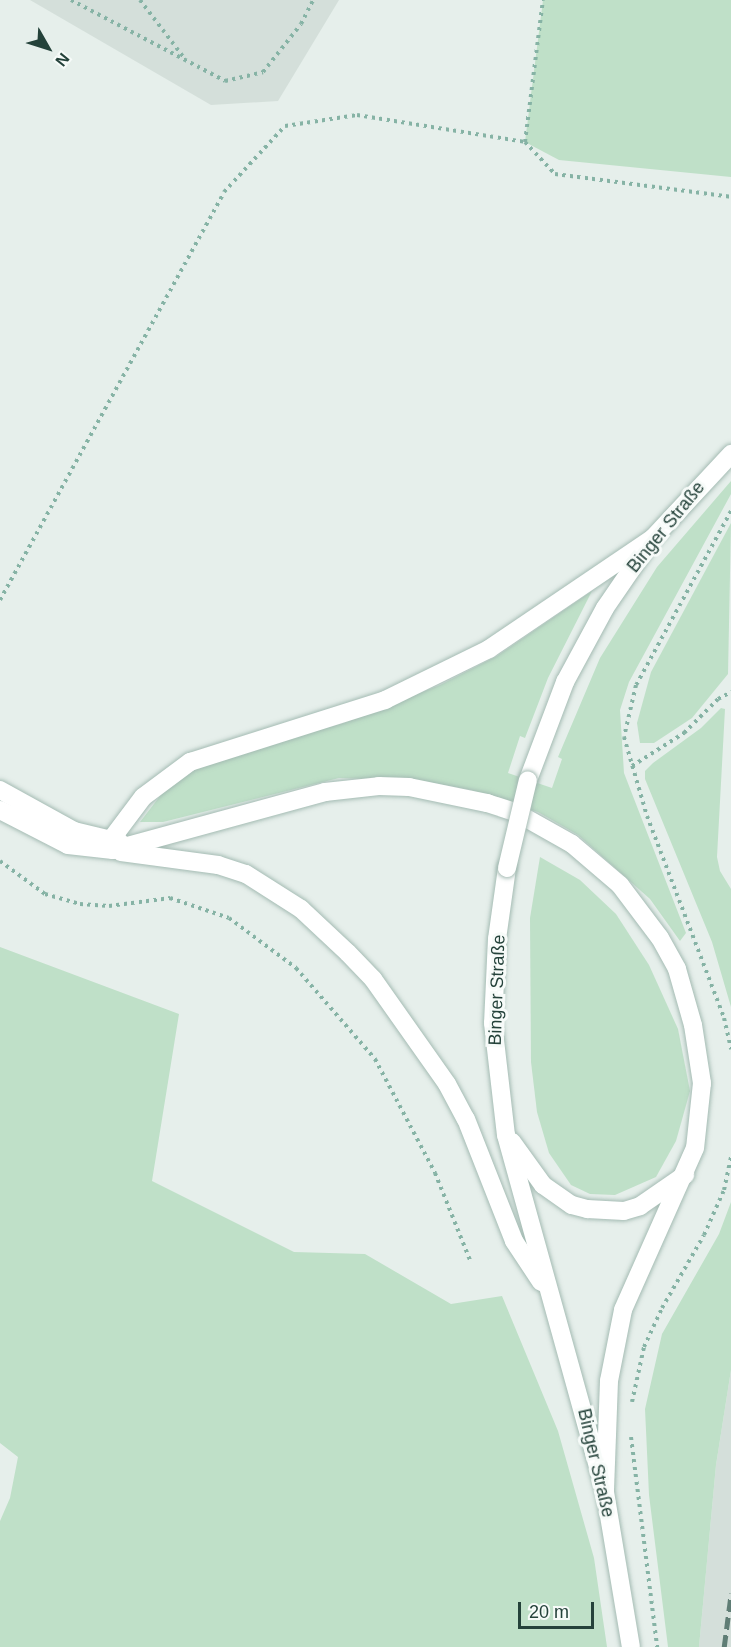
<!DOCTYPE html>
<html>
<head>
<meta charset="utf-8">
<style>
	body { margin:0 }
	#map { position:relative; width:731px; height:1647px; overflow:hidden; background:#e6efeb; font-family:Helvetica,sans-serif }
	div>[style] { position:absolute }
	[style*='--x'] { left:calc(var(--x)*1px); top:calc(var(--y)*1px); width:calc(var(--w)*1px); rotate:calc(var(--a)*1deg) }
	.built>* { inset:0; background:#d4dfda }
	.green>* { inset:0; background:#bfe0c8 }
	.path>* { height:4px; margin-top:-2px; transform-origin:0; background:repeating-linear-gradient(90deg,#86b3a5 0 3px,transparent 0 7.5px) }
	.roads { filter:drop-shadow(0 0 2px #a4bbb3) drop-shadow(0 0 2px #a4bbb3) }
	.secondary>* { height:18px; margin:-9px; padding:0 9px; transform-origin:9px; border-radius:9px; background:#fff }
	.rail>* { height:4.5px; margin-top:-2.25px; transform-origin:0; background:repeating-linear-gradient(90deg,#5f7d75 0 12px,transparent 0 18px) }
	.bridges { filter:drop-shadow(0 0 2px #a4bbb3) drop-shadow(0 0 2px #a4bbb3) }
	.secondary-bridge>* { height:18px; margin:-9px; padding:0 9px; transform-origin:9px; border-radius:9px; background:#fff }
	span { translate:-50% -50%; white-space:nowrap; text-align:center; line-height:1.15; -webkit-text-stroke:6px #f7fbf9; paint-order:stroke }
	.street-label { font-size:18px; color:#24423a }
	.north { position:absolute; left:18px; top:18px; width:60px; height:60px; -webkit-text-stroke:4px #f7fbf9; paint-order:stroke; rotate:129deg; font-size:16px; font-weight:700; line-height:24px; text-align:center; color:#24423a }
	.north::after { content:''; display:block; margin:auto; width:21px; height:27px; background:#24423a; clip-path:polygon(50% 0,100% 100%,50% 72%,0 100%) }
	.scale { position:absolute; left:518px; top:1602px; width:76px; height:27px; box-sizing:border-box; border:3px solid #24423a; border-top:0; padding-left:8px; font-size:18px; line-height:21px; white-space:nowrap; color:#24423a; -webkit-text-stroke:4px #f7fbf9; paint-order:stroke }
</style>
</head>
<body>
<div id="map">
	<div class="built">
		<i style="clip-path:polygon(30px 0,339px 0,278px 101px,211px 105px)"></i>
		<i style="clip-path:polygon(731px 1370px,731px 1647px,699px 1647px,716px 1465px)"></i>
	</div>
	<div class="green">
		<i style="clip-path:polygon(543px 0,731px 0,731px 177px,559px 160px,525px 142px)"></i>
		<i style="clip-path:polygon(731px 481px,731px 494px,629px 682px,620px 710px,624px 773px,686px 933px,680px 941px,650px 899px,578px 835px,538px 812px,471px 790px,423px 781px,339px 778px,163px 822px,140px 822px,164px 791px,195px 768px,223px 756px,344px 723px,440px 685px,497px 656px,592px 591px,548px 678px,525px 738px,520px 736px,508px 773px,552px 788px,562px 759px,558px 757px,600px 658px,657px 567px)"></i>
		<i style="clip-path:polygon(731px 523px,728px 674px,692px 718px,654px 743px,640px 743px,637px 723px,651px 672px)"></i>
		<i style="clip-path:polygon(721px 708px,725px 709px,717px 857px,720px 871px,731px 889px,731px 1007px,712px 942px,645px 779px,645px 771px,653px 763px,701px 728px)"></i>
		<i style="clip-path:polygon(540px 857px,580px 880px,616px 914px,649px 965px,678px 1029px,690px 1091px,676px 1141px,656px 1177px,615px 1195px,590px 1194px,571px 1185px,549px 1153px,537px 1112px,531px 1062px,530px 918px)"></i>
		<i style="clip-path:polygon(0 947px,179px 1014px,152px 1181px,294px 1252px,365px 1254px,451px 1304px,502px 1296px,558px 1431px,594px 1558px,607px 1647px,0 1647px,0 1521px,10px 1498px,18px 1457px,0 1443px)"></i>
		<i style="clip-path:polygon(731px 1202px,731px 1370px,716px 1465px,699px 1647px,668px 1647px,649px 1495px,645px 1409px,662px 1334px,719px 1234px)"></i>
	</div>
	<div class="path">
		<i style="--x:71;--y:0;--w:174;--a:27.7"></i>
		<i style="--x:225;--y:81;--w:39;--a:-13"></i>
		<i style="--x:263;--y:72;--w:61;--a:-51.6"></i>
		<i style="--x:301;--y:24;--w:27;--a:-63"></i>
		<i style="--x:140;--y:0;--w:74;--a:52.7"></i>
		<i style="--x:525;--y:142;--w:143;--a:-82.8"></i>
		<i style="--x:731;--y:511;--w:198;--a:118.6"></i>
		<i style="--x:636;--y:685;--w:53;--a:103"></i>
		<i style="--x:624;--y:737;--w:82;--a:73.8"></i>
		<i style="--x:647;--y:816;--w:216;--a:69.1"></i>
		<i style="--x:724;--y:1018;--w:32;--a:77"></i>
		<i style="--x:0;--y:600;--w:465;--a:-61.2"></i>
		<i style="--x:224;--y:192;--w:90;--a:-47.3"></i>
		<i style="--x:285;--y:126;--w:73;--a:-8.7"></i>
		<i style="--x:357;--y:115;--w:170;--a:9.1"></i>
		<i style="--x:525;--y:142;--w:44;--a:46.8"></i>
		<i style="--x:555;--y:174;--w:177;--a:7.4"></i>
		<i style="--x:632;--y:766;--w:62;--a:-32.4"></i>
		<i style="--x:684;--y:733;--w:48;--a:-45"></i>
		<i style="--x:718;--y:699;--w:15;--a:-28"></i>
		<i style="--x:0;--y:861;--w:56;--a:36.3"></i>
		<i style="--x:45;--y:894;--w:36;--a:16"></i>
		<i style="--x:80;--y:904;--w:29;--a:4"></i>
		<i style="--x:109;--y:906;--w:62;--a:-7.5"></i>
		<i style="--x:170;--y:898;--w:62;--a:18.7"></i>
		<i style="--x:229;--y:918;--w:84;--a:36.7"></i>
		<i style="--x:296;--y:968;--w:121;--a:49"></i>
		<i style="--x:375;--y:1059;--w:129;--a:62.2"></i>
		<i style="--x:435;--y:1173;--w:94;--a:68.1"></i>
		<i style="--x:632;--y:1402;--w:56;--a:-77.7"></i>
		<i style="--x:644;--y:1347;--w:43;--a:-65.2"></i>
		<i style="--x:662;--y:1308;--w:84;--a:-60.1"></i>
		<i style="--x:704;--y:1235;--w:49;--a:-66"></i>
		<i style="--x:724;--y:1190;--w:35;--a:-78"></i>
		<i style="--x:631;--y:1437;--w:212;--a:82.9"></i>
	</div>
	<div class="roads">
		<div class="secondary">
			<i style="--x:528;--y:780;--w:105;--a:-69.3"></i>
			<i style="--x:565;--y:682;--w:84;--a:-61.6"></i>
			<i style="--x:605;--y:608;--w:85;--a:-55.6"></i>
			<i style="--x:653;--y:538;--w:115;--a:-47.1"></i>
			<i style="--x:0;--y:790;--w:85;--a:29"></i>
			<i style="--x:74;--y:831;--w:47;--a:13.4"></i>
			<i style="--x:0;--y:810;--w:76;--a:27.2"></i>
			<i style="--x:68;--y:845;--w:45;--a:6.3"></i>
			<i style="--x:113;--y:850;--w:220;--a:-15.3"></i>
			<i style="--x:325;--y:792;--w:54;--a:-6.3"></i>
			<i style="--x:379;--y:786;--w:30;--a:2"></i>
			<i style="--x:409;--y:787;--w:80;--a:11.6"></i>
			<i style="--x:487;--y:803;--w:32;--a:18"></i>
			<i style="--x:517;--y:813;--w:63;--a:29.4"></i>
			<i style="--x:572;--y:844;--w:63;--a:40.5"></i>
			<i style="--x:620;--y:885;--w:66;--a:53"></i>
			<i style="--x:660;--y:938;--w:35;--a:61"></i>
			<i style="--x:677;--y:969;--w:58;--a:74.1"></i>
			<i style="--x:693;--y:1025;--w:59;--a:81.2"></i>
			<i style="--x:702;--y:1083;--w:65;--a:96.1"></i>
			<i style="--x:695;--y:1148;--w:177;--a:114"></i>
			<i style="--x:623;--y:1310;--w:72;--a:101.2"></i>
			<i style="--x:609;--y:1381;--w:111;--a:92.1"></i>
			<i style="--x:110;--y:841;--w:55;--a:-53.1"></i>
			<i style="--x:143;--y:797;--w:59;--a:-36.7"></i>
			<i style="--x:190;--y:762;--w:205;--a:-17.6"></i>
			<i style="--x:385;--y:700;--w:116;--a:-26.1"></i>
			<i style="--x:489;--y:649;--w:198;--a:-34.1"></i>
			<i style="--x:121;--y:852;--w:98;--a:7.6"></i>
			<i style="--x:218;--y:865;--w:29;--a:18"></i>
			<i style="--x:246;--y:874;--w:65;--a:32.5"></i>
			<i style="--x:301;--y:909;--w:64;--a:43.1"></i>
			<i style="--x:348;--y:953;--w:36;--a:46"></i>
			<i style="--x:373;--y:979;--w:128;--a:54.8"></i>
			<i style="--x:447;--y:1084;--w:40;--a:62"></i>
			<i style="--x:466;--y:1119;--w:131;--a:68.5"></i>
			<i style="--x:514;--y:1241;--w:49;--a:56.6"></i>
			<i style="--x:507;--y:868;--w:72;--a:98"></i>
			<i style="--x:497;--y:939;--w:84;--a:92.7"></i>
			<i style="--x:493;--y:1023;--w:113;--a:83.4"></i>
			<i style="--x:506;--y:1135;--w:370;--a:74.5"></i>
			<i style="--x:605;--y:1492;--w:157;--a:80.5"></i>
			<i style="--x:512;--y:1142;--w:53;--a:54.2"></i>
			<i style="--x:543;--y:1185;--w:35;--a:35"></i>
			<i style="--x:572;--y:1205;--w:16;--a:15"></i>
			<i style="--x:587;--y:1209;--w:37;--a:3"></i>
			<i style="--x:624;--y:1211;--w:17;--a:-17"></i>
			<i style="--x:640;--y:1206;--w:55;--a:-34.6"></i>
		</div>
	</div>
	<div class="rail">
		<i style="--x:724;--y:1647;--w:54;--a:-82.6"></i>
	</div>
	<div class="bridges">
		<div class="secondary-bridge">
			<i style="--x:507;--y:868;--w:90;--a:-76.6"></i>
		</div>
	</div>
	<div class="street-label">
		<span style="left:666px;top:527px;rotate:-51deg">Binger Straße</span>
		<span style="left:497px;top:990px;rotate:-88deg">Binger Straße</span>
		<span style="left:596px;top:1463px;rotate:77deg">Binger Straße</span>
	</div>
	<div class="north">N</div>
	<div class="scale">20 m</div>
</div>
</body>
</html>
